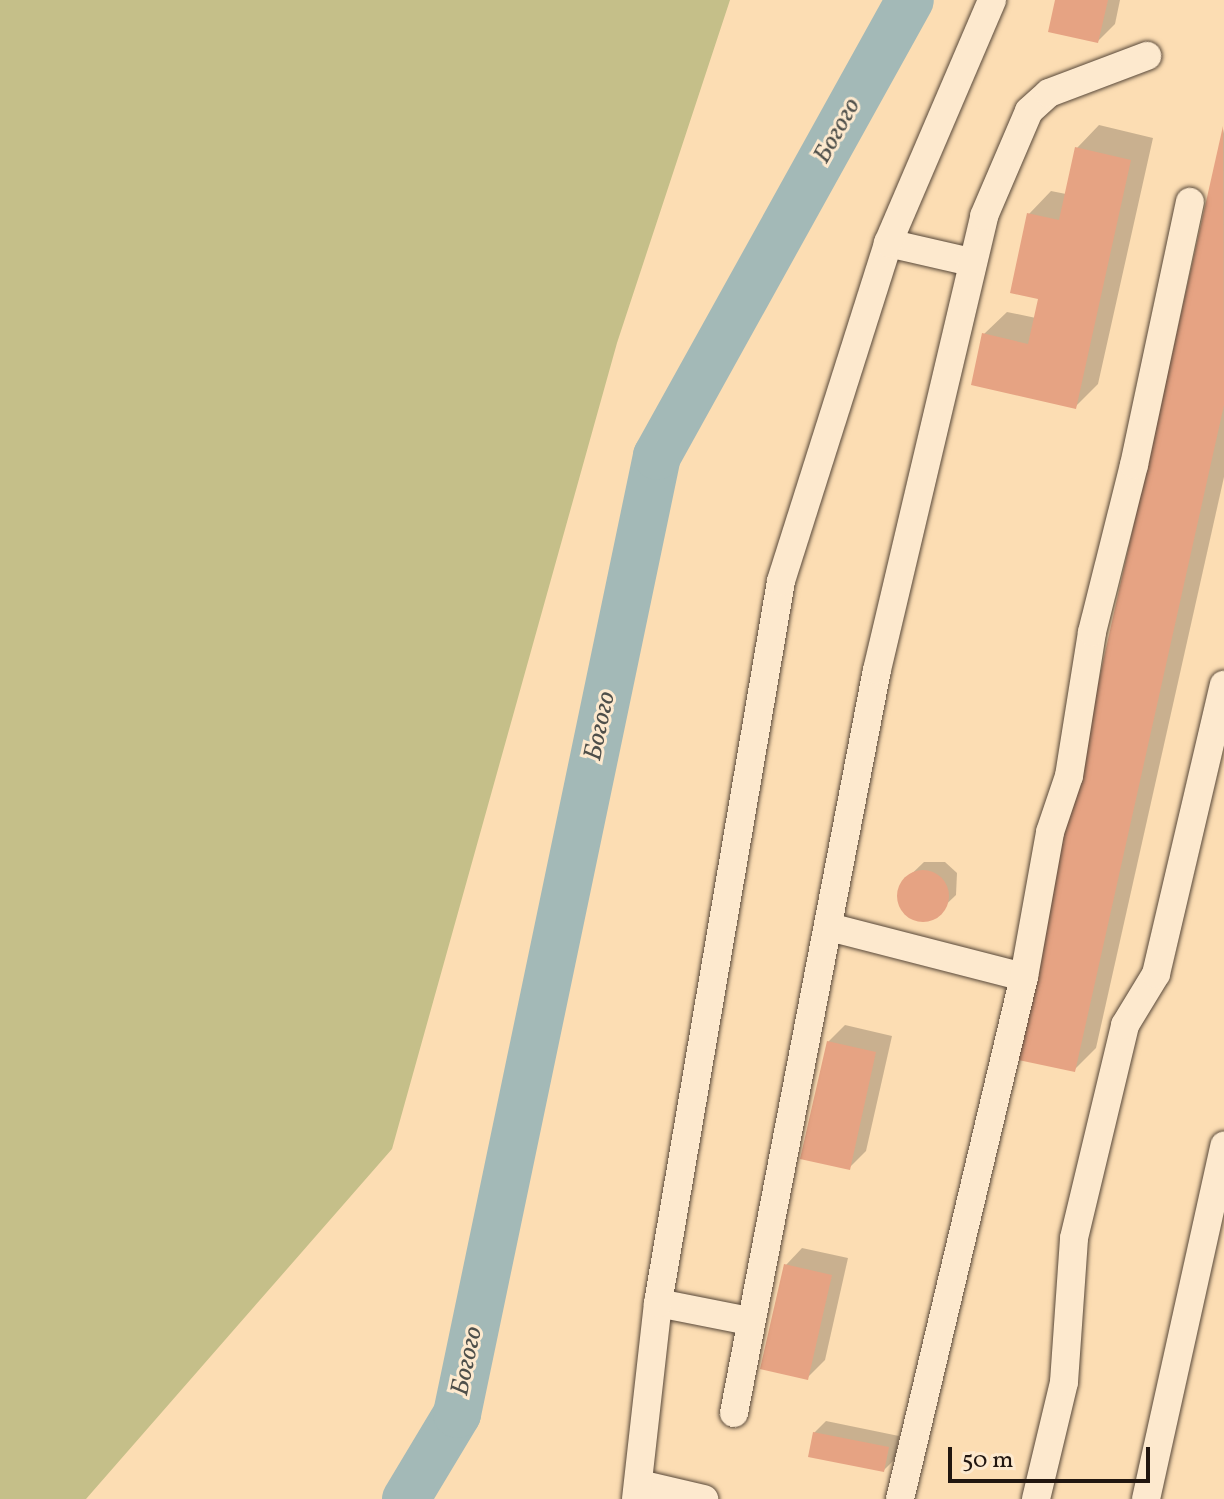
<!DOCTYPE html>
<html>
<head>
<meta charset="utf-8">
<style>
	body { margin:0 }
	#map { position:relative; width:1224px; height:1499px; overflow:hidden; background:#fcddb3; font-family:Vollkorn,serif }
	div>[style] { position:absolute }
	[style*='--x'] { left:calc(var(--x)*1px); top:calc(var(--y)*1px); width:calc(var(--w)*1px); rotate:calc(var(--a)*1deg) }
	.green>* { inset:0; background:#c5bf89 }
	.water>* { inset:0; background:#a3b9b7 }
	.shadow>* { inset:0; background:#0003 }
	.river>* { height:48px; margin:-24px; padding:0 24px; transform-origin:24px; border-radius:24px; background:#a3b9b7 }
	.building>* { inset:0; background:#e6a383 }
	.round { border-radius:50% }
	.roads { filter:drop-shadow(0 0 2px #584839) drop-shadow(0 0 2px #584839) }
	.minor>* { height:28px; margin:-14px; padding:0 14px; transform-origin:14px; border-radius:14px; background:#fde9ce }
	span { translate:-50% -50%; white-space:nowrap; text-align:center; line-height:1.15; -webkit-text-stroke:6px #fde9ce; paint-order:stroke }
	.water-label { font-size:26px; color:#4e4f4a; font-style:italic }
	.scale { position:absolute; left:948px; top:1447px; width:202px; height:36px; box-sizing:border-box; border:4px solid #211610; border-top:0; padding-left:10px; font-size:24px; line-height:28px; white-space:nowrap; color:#211610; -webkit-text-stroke:6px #fde9ce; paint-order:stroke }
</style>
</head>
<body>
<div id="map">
	<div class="green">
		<i style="clip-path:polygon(0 0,730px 0,617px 343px,392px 1149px,86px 1499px,0 1499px)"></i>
	</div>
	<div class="water">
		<i style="clip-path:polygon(457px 1414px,445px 1448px,416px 1499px,399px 1499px,426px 1438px)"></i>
	</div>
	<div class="shadow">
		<i style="clip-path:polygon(1057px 0,1120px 0,1115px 24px,1098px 41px)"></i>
		<i style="clip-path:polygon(1099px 125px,1153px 138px,1098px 384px,1075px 407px,984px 334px,1007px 312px,1036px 318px,1040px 297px,1029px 214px,1051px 191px,1066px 194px,1077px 148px)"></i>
		<i style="clip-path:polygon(1224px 129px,1224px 477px,1096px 1048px,1074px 1070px,1017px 1057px)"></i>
		<i style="clip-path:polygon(924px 862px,945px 862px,957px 873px,956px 895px,933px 917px,912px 917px,901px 905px,901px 884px)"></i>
		<i style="clip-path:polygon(845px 1025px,892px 1036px,866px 1151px,849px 1168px,828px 1042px)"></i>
		<i style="clip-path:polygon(802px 1248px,848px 1258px,825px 1360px,808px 1377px,786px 1265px)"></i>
		<i style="clip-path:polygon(826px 1421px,899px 1436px,895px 1459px,884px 1470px,814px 1433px)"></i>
	</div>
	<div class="river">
		<i style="--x:406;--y:1499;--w:99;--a:-59"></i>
		<i style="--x:457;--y:1414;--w:979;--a:-78.21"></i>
		<i style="--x:657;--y:456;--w:521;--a:-60.98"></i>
	</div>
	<div class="building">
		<i style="clip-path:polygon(1055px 0,1108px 0,1098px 43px,1048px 32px)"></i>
		<i style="clip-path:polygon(1223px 126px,1224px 405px,1075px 1072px,1014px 1059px)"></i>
		<i style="clip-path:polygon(1075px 147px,1131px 160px,1076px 409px,971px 385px,982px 333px,1028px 344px,1038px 299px,1010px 293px,1027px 213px,1059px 220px)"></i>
		<i class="round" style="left:897px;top:870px;width:52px;height:52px"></i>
		<i style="clip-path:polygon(827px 1041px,876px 1052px,850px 1170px,800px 1159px)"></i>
		<i style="clip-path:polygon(784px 1264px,832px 1275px,808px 1380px,760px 1369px)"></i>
		<i style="clip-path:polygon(813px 1432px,889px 1447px,884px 1472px,808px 1457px)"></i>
	</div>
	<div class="roads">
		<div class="minor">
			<i style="--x:888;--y:243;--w:85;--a:12.9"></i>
			<i style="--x:829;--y:927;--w:201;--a:14.4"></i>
			<i style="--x:658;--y:1303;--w:93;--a:11.2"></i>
			<i style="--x:734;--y:1413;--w:757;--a:-79.11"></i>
			<i style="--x:877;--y:670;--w:466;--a:-76.7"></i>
			<i style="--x:984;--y:216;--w:114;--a:-66.8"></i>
			<i style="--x:1029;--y:111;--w:27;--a:-42"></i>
			<i style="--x:1049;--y:93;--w:105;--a:-20.7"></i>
			<i style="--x:639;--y:1484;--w:67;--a:13"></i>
			<i style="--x:636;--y:1499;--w:197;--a:-83.6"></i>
			<i style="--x:658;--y:1303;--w:732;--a:-80.33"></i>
			<i style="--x:781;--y:581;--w:355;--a:-72.4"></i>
			<i style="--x:888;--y:243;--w:264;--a:-66.8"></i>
			<i style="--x:900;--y:1499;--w:537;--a:-76.64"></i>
			<i style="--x:1024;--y:977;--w:147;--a:-79.8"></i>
			<i style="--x:1050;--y:832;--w:59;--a:-71.3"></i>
			<i style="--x:1069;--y:776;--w:146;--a:-80.9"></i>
			<i style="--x:1092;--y:632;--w:172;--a:-75.9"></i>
			<i style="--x:1134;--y:465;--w:269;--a:-78"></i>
			<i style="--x:1036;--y:1499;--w:120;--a:-76.5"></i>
			<i style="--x:1064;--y:1382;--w:144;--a:-86"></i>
			<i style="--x:1074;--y:1238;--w:219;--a:-76.5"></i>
			<i style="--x:1125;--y:1025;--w:60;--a:-58.7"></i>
			<i style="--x:1156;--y:974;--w:297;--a:-76.8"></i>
			<i style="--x:1146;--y:1499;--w:362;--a:-77.5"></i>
		</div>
	</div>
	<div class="water-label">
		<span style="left:838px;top:131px;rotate:-61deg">Богого</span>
		<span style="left:601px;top:726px;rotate:-78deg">Богого</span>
		<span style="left:468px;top:1361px;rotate:-78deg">Богого</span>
	</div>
	<div class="scale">50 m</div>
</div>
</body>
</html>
